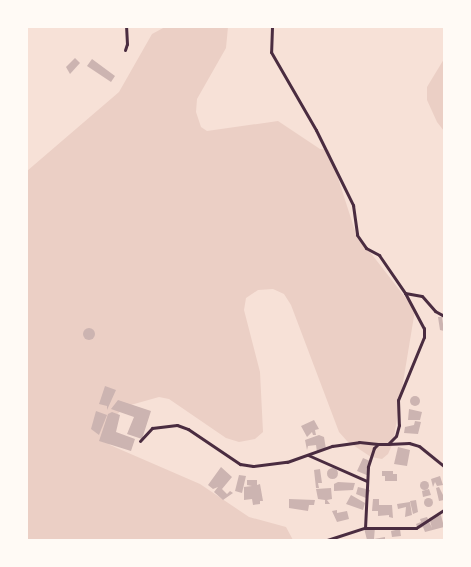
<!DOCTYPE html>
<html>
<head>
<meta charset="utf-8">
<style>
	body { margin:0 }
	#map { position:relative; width:471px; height:567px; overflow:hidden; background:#f7e1d7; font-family:Jost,sans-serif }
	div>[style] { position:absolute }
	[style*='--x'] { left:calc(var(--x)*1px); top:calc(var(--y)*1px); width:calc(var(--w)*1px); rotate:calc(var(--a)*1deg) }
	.green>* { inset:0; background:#ebcfc5 }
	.building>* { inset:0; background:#ccb4b1 }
	.round { border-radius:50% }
	.minor>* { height:3px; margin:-1.5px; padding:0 1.5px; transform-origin:1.5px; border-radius:1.5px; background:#4a2c40 }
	span { translate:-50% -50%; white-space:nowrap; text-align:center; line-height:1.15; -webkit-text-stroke:4px #fffaf5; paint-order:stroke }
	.frame { position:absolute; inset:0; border:28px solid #fffaf5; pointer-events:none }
</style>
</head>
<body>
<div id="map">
	<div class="green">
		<i style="clip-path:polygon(165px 27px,228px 27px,226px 48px,197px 99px,196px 112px,201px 127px,207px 131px,278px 121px,320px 149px,329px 150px,356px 234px,415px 310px,393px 443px,388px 454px,382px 459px,371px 457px,347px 441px,339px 432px,291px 305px,284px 294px,273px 289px,258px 290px,246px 298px,244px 310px,260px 372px,263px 432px,255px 439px,239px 442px,226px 438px,169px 399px,159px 397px,127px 406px,109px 421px,104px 436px,110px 445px,200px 484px,249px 517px,286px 527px,293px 540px,27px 540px,27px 171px,119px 92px,152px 34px)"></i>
		<i style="clip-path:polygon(444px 59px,444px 131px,437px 122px,427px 100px,427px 87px)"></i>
	</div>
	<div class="building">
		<i style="clip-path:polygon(75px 58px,80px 63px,70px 74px,66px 67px)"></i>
		<i style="clip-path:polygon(92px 59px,115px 76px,111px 82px,87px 66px)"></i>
		<i style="clip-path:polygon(438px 317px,442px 317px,444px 331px,440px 330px)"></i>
		<i class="round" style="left:83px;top:328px;width:12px;height:12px"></i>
		<i style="clip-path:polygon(105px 386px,116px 390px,107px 410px,107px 406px,99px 404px)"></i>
		<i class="round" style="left:410px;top:396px;width:10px;height:10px"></i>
		<i style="clip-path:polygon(118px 400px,151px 411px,142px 439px,127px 434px,134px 417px,111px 409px)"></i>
		<i style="clip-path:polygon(409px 409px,422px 412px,420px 420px,408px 420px)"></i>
		<i style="clip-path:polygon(96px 411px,107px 415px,99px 435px,91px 429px)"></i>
		<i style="clip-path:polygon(112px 412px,120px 415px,116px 432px,135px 439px,131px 451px,99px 441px,108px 414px)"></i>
		<i style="clip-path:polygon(314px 420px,319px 429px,315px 430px,316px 435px,313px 435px,312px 432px,307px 437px,301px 426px)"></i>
		<i style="clip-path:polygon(415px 421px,421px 422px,418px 434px,404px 433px,405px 427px,414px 425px)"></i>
		<i style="clip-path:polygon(319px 435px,324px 437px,326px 449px,317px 452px,316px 445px,308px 446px,307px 450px,305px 440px)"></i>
		<i style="clip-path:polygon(398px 447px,410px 450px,407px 466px,394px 464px)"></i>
		<i style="clip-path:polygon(363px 458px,370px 461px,367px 472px,369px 476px,357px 471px)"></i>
		<i style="clip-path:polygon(221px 467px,232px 477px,222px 489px,227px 494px,230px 491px,233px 493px,223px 500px,214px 492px,218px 487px,213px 489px,208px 485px)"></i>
		<i class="round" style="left:326.5px;top:467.5px;width:11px;height:11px"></i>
		<i style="clip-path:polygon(314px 470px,320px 469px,322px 483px,318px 483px,319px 488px,316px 488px)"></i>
		<i style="clip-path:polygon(382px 471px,393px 471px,393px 474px,397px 474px,397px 481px,385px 481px,385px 476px,382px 476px)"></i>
		<i style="clip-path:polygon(239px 475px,246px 476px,242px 493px,235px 491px)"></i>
		<i style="clip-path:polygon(440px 476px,443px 485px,437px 486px,435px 482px,433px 487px,431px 479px)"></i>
		<i style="clip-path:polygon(247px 480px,257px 480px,257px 485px,260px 484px,263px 501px,260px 501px,260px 504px,253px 505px,252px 499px,244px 500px,244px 487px,252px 486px,247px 485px)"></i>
		<i class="round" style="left:419.5px;top:480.5px;width:9px;height:9px"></i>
		<i style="clip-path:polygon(338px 482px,355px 483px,353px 490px,334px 491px,334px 484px)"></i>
		<i style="clip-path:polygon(358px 487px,370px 490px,368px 496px,366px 498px,356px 494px)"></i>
		<i style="clip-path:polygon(439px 487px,444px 497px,444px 500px,439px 501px,436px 488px)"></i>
		<i style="clip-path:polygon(331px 488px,332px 499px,327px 500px,330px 504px,325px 504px,325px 500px,318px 499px,316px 489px)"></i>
		<i style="clip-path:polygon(429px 489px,431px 495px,423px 497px,422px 491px)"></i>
		<i style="clip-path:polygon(351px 495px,365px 503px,363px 510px,346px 504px)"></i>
		<i class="round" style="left:423.5px;top:497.5px;width:9px;height:9px"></i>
		<i style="clip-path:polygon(289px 499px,315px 500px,314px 505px,309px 505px,308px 511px,289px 508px)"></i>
		<i style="clip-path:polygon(373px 499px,379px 499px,379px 505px,392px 505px,393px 518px,389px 517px,389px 515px,378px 516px,378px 511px,372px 511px)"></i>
		<i style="clip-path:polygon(416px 500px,418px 512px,413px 514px,410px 501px)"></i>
		<i style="clip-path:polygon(410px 502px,412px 515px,405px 517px,406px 507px,398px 509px,397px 504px)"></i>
		<i style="clip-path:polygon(337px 510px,337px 513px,347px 511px,349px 519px,337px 522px,332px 511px)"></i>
		<i style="clip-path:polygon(441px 515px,444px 527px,425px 532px,423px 527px,418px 529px,416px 524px,421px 522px,422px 525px,420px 519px,427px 517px,432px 528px,429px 518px)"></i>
		<i style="clip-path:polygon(375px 527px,374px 539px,385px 537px,385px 540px,367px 540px,364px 528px)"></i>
		<i style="clip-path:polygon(400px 529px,401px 536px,392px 537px,391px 531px)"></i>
	</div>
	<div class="minor">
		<i style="--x:272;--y:27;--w:25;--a:92"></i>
		<i style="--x:271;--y:52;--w:90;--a:60"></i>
		<i style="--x:316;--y:130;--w:84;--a:63.7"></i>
		<i style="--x:353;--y:205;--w:30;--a:82"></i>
		<i style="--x:357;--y:235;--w:16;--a:55"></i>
		<i style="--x:366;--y:248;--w:15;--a:28"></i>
		<i style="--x:379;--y:255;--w:46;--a:55.6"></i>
		<i style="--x:405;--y:293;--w:40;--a:62"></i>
		<i style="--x:424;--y:328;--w:9;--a:90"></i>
		<i style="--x:424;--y:337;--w:68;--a:112.4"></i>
		<i style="--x:398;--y:400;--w:25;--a:88"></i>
		<i style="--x:399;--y:425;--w:11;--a:105"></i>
		<i style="--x:396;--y:436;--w:11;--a:135"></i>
		<i style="--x:388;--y:444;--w:10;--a:180"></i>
		<i style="--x:378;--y:444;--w:6;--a:135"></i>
		<i style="--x:374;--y:448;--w:20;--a:108"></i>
		<i style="--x:368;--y:467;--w:61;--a:92.8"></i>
		<i style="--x:125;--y:50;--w:6;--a:-72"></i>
		<i style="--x:127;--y:44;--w:17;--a:-93"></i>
		<i style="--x:405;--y:293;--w:17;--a:10"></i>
		<i style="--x:422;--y:296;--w:20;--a:49"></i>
		<i style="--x:435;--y:311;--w:10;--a:29"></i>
		<i style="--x:140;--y:441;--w:18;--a:-47"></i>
		<i style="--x:152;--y:428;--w:25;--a:-7"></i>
		<i style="--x:177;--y:425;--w:12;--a:20"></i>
		<i style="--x:188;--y:429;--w:63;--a:33.9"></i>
		<i style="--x:240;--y:464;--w:13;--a:9"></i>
		<i style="--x:253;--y:466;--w:34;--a:-7"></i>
		<i style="--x:287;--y:462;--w:48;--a:-19.6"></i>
		<i style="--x:332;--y:446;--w:27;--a:-8"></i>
		<i style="--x:359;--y:442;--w:19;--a:6"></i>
		<i style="--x:388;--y:444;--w:21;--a:-3"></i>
		<i style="--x:409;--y:443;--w:10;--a:17"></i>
		<i style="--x:419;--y:446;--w:32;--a:39"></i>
		<i style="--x:308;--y:455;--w:64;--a:23.8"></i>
		<i style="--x:327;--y:540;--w:40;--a:-18"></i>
		<i style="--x:365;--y:528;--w:51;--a:0"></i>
		<i style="--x:416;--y:528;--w:33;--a:-33"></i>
	</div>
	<div class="frame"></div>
</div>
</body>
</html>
